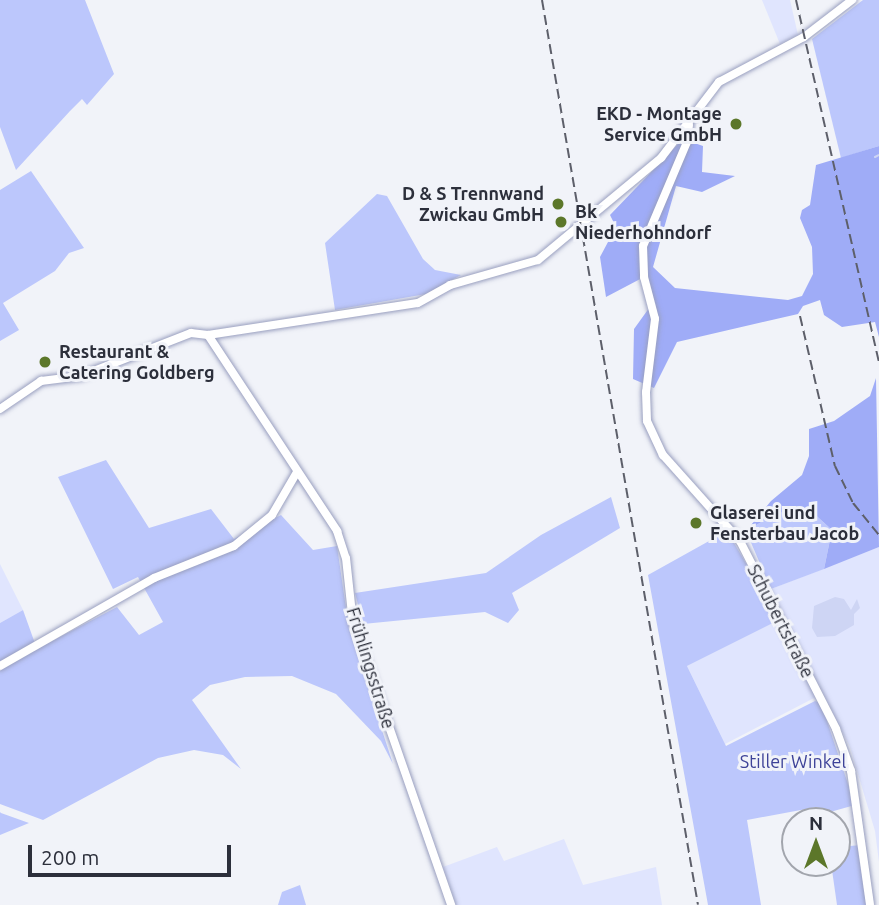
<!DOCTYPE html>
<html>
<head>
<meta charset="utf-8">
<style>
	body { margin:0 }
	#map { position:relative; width:879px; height:905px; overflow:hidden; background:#f1f3f9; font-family:Ubuntu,sans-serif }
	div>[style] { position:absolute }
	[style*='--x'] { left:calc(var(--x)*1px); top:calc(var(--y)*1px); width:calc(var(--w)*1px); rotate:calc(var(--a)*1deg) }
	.built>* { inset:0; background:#e0e5fe }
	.green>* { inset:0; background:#bcc7fc }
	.forest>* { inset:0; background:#9facf7 }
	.water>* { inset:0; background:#ced5f4 }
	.stream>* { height:2px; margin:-1px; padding:0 1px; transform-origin:1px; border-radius:1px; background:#ced5f4 }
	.roads { filter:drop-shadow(0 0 2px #999fbf) drop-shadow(0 0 2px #999fbf) }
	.street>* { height:8px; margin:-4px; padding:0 4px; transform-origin:4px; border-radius:4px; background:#fff }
	.rail>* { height:2px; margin-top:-1px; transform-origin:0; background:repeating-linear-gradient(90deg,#5d5f6a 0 10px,transparent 0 15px) }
	.dots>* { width:19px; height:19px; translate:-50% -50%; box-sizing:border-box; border:4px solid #f1f3f9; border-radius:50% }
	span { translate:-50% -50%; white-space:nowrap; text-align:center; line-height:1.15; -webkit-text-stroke:6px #f1f3f9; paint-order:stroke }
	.poi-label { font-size:18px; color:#2c2f3b; font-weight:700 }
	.right { translate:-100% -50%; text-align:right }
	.left { translate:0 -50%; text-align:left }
	.street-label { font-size:18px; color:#2c2f3b }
	.park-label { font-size:18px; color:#3d4298 }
	.north { position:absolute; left:781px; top:807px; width:70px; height:70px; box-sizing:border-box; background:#f1f3f9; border:2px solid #a2a5ad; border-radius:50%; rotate:0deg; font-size:19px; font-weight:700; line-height:28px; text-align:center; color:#2c2f3b }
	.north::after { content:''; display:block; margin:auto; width:24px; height:32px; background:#5c772a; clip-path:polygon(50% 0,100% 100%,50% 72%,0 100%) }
	.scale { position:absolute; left:28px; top:845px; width:203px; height:32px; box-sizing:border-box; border:4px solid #2c2f3b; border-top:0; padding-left:9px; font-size:21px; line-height:24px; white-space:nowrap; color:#2c2f3b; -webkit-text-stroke:5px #f1f3f9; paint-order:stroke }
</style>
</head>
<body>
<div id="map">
	<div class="built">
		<i style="clip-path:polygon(762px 0,790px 0,798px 35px,780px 44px)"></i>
		<i style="clip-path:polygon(879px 547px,879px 862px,875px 831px,850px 747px,771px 589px)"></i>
		<i style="clip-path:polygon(0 564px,23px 610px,0 623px)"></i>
		<i style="clip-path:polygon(779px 620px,816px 697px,725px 744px,687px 666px)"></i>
		<i style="clip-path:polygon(564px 839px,583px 885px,656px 867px,662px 905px,456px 905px,443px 867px,497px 847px,504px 861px)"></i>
	</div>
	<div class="green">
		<i style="clip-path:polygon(0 0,85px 0,114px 74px,87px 105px,82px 99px,70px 111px,16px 170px,0 127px)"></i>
		<i style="clip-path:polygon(863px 0,879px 0,879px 146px,841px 158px,812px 39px)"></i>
		<i style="clip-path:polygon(31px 171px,84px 248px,69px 253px,55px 271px,3px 303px,19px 330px,0 341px,0 190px)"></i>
		<i style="clip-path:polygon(377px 194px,387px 196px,423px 259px,435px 270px,461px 275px,426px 294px,335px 310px,325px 243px)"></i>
		<i style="clip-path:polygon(106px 460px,149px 528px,211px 509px,234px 539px,281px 515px,313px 550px,337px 546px,349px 629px,393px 764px,381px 741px,336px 694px,292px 676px,245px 677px,210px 685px,192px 700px,241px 769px,223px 755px,194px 750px,158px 758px,43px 820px,0 804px,0 623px,23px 610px,37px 649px,117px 607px,139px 635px,163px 622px,138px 577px,113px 589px,58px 477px)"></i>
		<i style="clip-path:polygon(611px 497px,620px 528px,512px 593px,519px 610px,508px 623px,485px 612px,363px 624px,355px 593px,486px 573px,541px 535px)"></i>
		<i style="clip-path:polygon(810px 510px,832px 530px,824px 569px,771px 589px,746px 531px,777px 513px)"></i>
		<i style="clip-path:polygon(727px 531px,779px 620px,687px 666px,726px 746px,815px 701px,821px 703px,855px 805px,823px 814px,817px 807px,747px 820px,761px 905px,708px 905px,648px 575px)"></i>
		<i style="clip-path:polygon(0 812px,1px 813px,29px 823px,0 835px)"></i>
		<i style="clip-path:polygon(862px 845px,868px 905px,837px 905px,831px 863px,837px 863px,837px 847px)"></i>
		<i style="clip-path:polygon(300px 885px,306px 905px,278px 905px,282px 892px)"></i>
	</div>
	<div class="forest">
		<i style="clip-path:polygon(683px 139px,703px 146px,702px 172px,735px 176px,702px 192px,676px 186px,653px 267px,675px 288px,788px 300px,802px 296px,813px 274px,812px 247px,800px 218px,802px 210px,810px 205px,816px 165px,879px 146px,879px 337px,875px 322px,842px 327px,824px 315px,820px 300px,803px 306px,798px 314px,677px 342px,654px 388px,633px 379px,634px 329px,652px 304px,644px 277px,606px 297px,600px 257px,616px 227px,610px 215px)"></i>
		<i style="clip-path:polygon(876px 378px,879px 547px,824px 569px,832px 530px,810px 510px,777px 513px,746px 531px,771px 501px,802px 475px,809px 456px,809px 429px,834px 421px,870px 396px)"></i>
	</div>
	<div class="water">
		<i style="clip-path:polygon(835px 597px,844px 599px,851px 610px,857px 599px,860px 608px,854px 614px,854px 625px,835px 636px,817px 637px,812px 628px,814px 606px)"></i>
	</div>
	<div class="stream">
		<i style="--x:875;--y:157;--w:4;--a:-27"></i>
	</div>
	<div class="roads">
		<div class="street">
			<i style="--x:689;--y:125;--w:17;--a:97"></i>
			<i style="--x:687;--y:142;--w:113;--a:112.9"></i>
			<i style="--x:643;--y:246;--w:31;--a:88"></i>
			<i style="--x:644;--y:277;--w:43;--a:75.3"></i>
			<i style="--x:655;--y:319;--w:74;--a:97"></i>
			<i style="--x:646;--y:392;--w:29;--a:88"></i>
			<i style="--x:647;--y:421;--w:38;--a:65"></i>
			<i style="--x:663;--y:455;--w:115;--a:48.2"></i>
			<i style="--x:740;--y:541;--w:211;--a:62.9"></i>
			<i style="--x:836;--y:729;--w:45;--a:70.3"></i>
			<i style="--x:851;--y:771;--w:135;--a:81.9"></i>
			<i style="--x:208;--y:335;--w:235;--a:56.6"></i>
			<i style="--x:337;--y:531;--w:28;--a:72"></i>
			<i style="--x:346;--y:558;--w:65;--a:83.9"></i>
			<i style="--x:353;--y:623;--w:299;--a:70.8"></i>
			<i style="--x:0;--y:409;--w:50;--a:-34.3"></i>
			<i style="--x:41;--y:381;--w:40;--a:-7.1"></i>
			<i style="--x:81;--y:376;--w:118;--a:-21.4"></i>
			<i style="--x:191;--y:333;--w:17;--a:7"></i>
			<i style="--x:208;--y:335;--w:212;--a:-8.7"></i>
			<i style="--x:418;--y:303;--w:37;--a:-29"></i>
			<i style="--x:450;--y:285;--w:91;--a:-15.9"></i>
			<i style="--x:538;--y:260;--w:160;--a:-39.7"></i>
			<i style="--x:661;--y:158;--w:96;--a:-52.7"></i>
			<i style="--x:719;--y:82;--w:96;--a:-27.9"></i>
			<i style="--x:804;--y:37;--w:61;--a:-37.6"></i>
			<i style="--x:0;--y:666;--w:177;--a:-29.7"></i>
			<i style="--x:154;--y:578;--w:86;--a:-21.8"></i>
			<i style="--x:234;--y:546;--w:49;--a:-39.2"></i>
			<i style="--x:272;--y:515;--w:50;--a:-59.8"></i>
		</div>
	</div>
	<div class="rail">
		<i style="--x:542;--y:0;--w:918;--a:80.22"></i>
		<i style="--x:796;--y:0;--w:372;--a:77.1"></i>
		<i style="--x:800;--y:316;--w:154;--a:76.9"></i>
		<i style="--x:835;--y:466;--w:41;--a:64.1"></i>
		<i style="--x:853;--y:503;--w:41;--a:50.9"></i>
	</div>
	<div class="dots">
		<i style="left:736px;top:124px;background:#5c772a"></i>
		<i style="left:558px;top:204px;background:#5c772a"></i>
		<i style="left:561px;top:222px;background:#5c772a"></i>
		<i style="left:45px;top:362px;background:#5c772a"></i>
		<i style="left:696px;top:523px;background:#5c772a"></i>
	</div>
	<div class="poi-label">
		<span class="right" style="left:722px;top:124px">EKD - Montage<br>Service GmbH</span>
		<span class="right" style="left:544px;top:204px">D &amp; S Trennwand<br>Zwickau GmbH</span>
		<span class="left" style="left:575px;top:222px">Bk<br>Niederhohndorf</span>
		<span class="left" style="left:59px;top:362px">Restaurant &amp;<br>Catering Goldberg</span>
		<span class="left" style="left:710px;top:523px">Glaserei und<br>Fensterbau Jacob</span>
	</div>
	<div class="street-label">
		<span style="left:781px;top:621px;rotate:63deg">Schubertstraße</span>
		<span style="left:371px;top:668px;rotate:73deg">Frühlingsstraße</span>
	</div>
	<div class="park-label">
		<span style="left:793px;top:761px">Stiller Winkel</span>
	</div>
	<div class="north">N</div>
	<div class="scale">200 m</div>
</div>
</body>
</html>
